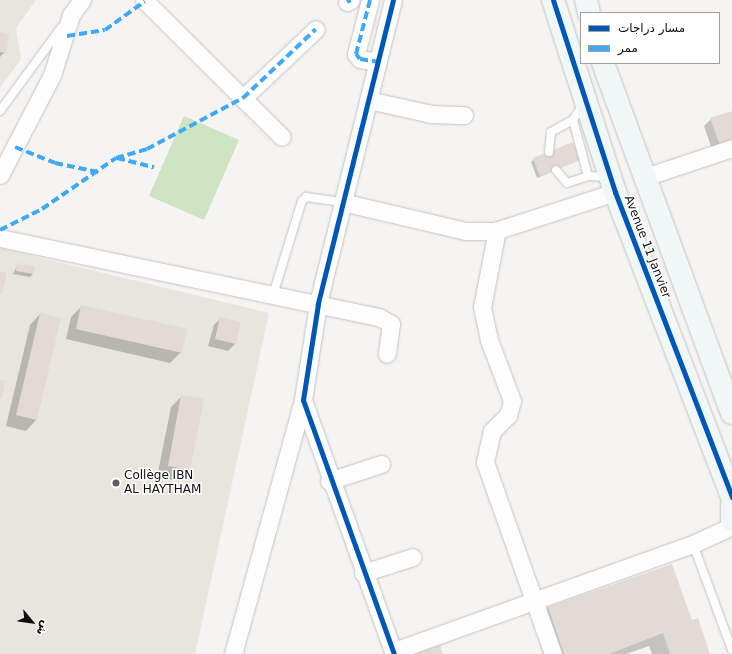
<!DOCTYPE html>
<html>
<head>
<meta charset="utf-8">
<style>
	body { margin:0 }
	#map { position:relative; width:732px; height:654px; overflow:hidden; background:#f5f4f3; font-family:"DejaVu Sans","Noto Naskh Arabic",sans-serif }
	div>[style] { position:absolute }
	[style*='--x'] { left:calc(var(--x)*1px); top:calc(var(--y)*1px); width:calc(var(--w)*1px); rotate:calc(var(--a)*1deg) }
	.built>* { inset:0; background:#e8e4de }
	.green>* { inset:0; background:#cee4c2 }
	.shadow>* { inset:0; background:#0003 }
	.building>* { inset:0; background:#e3dad7 }
	.roads { filter:drop-shadow(0 0 1px #c4c2c2) drop-shadow(0 0 1px #c4c2c2) }
	.lane>* { height:8px; margin:-4px; padding:0 4px; transform-origin:4px; border-radius:4px; background:#fefdfd }
	.street>* { height:17px; margin:-8.5px; padding:0 8.5px; transform-origin:8.5px; border-radius:8.5px; background:#fefdfd }
	.secondary>* { height:22px; margin:-11px; padding:0 11px; transform-origin:11px; border-radius:11px; background:#f1f7f6 }
	.quiet>* { height:4px; margin-top:-2px; transform-origin:0; background:repeating-linear-gradient(90deg,#3fa9f5 0 8px,transparent 0 12px) }
	.cycleway>* { height:5px; margin:-2.5px; padding:0 2.5px; transform-origin:2.5px; border-radius:2.5px; background:#0057b8 }
	.dots>* { width:11px; height:11px; translate:-50% -50%; box-sizing:border-box; border:2px solid #fff; border-radius:50% }
	span { translate:-50% -50%; white-space:nowrap; text-align:center; line-height:1.15; -webkit-text-stroke:3px #fff; paint-order:stroke }
	.street-label { font-size:12px; color:#100f0e }
	.poi-label { font-size:12px; color:#100f0e }
	.left { translate:0 -50%; text-align:left }
	.legend { position:absolute; left:580px; top:12px; width:140px; height:52px; box-sizing:border-box; background:#fff; border:1px solid #9f9f9f; margin:0; padding:5px 7px; list-style:none; font-size:12px; color:#100f0e }
	.legend li { display:flex; align-items:center; gap:8px; height:20px }
	.legend b { width:20px; border:1px solid #9f9f9f }
	.north { position:absolute; left:12px; top:602px; width:40px; height:40px; -webkit-text-stroke:3px #fff; paint-order:stroke; rotate:119deg; font-size:11px; font-weight:700; line-height:16px; text-align:center; color:#100f0e }
	.north::after { content:''; display:block; margin:auto; width:14px; height:18px; background:#100f0e; clip-path:polygon(50% 0,100% 100%,50% 72%,0 100%) }
</style>
</head>
<body>
<div id="map">
	<div class="built">
		<i style="clip-path:polygon(0 0,36px 0,16px 28px,21px 59px,0 88px)"></i>
		<i style="clip-path:polygon(0 248px,269px 313px,195px 654px,0 654px)"></i>
	</div>
	<div class="green">
		<i style="clip-path:polygon(184px 116px,239px 140px,204px 220px,149px 196px)"></i>
	</div>
	<div class="shadow">
		<i style="clip-path:polygon(0 33px,5px 52px,0 57px)"></i>
		<i style="clip-path:polygon(732px 112px,732px 145px,713px 152px,704px 126px,711px 119px)"></i>
		<i style="clip-path:polygon(534px 159px,579px 160px,537px 178px,531px 162px)"></i>
		<i style="clip-path:polygon(18px 264px,34px 267px,33px 274px,30px 277px,13px 274px)"></i>
		<i style="clip-path:polygon(82px 306px,181px 352px,170px 363px,66px 339px,71px 317px)"></i>
		<i style="clip-path:polygon(40px 314px,60px 318px,36px 420px,26px 431px,6px 426px,30px 325px)"></i>
		<i style="clip-path:polygon(221px 318px,240px 323px,235px 344px,228px 351px,208px 346px,214px 325px)"></i>
		<i style="clip-path:polygon(182px 396px,203px 400px,189px 470px,179px 481px,157px 477px,171px 407px)"></i>
		<i style="clip-path:polygon(671px 565px,691px 622px,709px 654px,652px 654px,649px 646px,626px 654px,543px 654px,534px 622px,548px 608px)"></i>
	</div>
	<div class="building">
		<i style="clip-path:polygon(0 32px,9px 34px,6px 53px,0 52px)"></i>
		<i style="clip-path:polygon(732px 111px,732px 142px,720px 146px,710px 118px)"></i>
		<i style="clip-path:polygon(573px 142px,580px 160px,540px 176px,533px 158px)"></i>
		<i style="clip-path:polygon(17px 263px,35px 266px,34px 274px,16px 271px)"></i>
		<i style="clip-path:polygon(0 271px,7px 273px,2px 294px,0 294px)"></i>
		<i style="clip-path:polygon(81px 305px,187px 329px,182px 353px,76px 329px)"></i>
		<i style="clip-path:polygon(40px 313px,61px 318px,37px 420px,16px 415px)"></i>
		<i style="clip-path:polygon(220px 317px,241px 322px,236px 344px,215px 339px)"></i>
		<i style="clip-path:polygon(0 380px,5px 381px,2px 398px,0 398px)"></i>
		<i style="clip-path:polygon(181px 395px,204px 399px,190px 470px,168px 466px)"></i>
		<i style="clip-path:polygon(672px 564px,692px 620px,698px 618px,710px 654px,670px 654px,663px 633px,609px 654px,564px 654px,548px 607px)"></i>
		<i style="clip-path:polygon(440px 645px,443px 654px,415px 654px)"></i>
	</div>
	<div class="roads">
		<div class="lane">
			<i style="--x:0;--y:111;--w:103;--a:-53.7"></i>
			<i style="--x:573;--y:120;--w:58;--a:75"></i>
			<i style="--x:549;--y:152;--w:20;--a:-84"></i>
			<i style="--x:551;--y:132;--w:25;--a:-29"></i>
			<i style="--x:573;--y:120;--w:20;--a:-57"></i>
			<i style="--x:556;--y:170;--w:17;--a:50"></i>
			<i style="--x:567;--y:183;--w:22;--a:-18"></i>
			<i style="--x:588;--y:176;--w:20;--a:3"></i>
			<i style="--x:273;--y:295;--w:98;--a:-72.9"></i>
			<i style="--x:302;--y:201;--w:6;--a:-45"></i>
			<i style="--x:306;--y:197;--w:36;--a:8"></i>
			<i style="--x:693;--y:544;--w:113;--a:69.8"></i>
		</div>
		<div class="street">
			<i style="--x:144;--y:0;--w:194;--a:44.8"></i>
			<i style="--x:370;--y:0;--w:56;--a:104.5"></i>
			<i style="--x:356;--y:54;--w:6;--a:51"></i>
			<i style="--x:360;--y:59;--w:18;--a:9"></i>
			<i style="--x:393;--y:0;--w:313;--a:103.9"></i>
			<i style="--x:318;--y:304;--w:97;--a:98.9"></i>
			<i style="--x:303;--y:400;--w:270;--a:70.3"></i>
			<i style="--x:347;--y:2;--w:4;--a:-27"></i>
			<i style="--x:243;--y:98;--w:100;--a:-43.4"></i>
			<i style="--x:368;--y:100;--w:65;--a:12.5"></i>
			<i style="--x:431;--y:114;--w:33;--a:2"></i>
			<i style="--x:0;--y:175;--w:113;--a:-62.5"></i>
			<i style="--x:52;--y:75;--w:63;--a:-72.4"></i>
			<i style="--x:71;--y:15;--w:19;--a:-54"></i>
			<i style="--x:645;--y:177;--w:92;--a:-18.4"></i>
			<i style="--x:342;--y:202;--w:127;--a:13.2"></i>
			<i style="--x:466;--y:231;--w:29;--a:0"></i>
			<i style="--x:495;--y:231;--w:126;--a:-18"></i>
			<i style="--x:497;--y:230;--w:78;--a:101"></i>
			<i style="--x:482;--y:307;--w:34;--a:78"></i>
			<i style="--x:489;--y:340;--w:65;--a:69.3"></i>
			<i style="--x:512;--y:401;--w:15;--a:106"></i>
			<i style="--x:508;--y:415;--w:23;--a:135"></i>
			<i style="--x:492;--y:431;--w:32;--a:103"></i>
			<i style="--x:485;--y:462;--w:204;--a:70.5"></i>
			<i style="--x:0;--y:238;--w:387;--a:11.8"></i>
			<i style="--x:379;--y:317;--w:14;--a:30"></i>
			<i style="--x:391;--y:324;--w:30;--a:98"></i>
			<i style="--x:329;--y:481;--w:55;--a:-18.1"></i>
			<i style="--x:363;--y:573;--w:52;--a:-17.7"></i>
			<i style="--x:394;--y:651;--w:318;--a:-19.7"></i>
			<i style="--x:693;--y:544;--w:43;--a:-24.8"></i>
			<i style="--x:233;--y:654;--w:263;--a:-74.6"></i>
		</div>
		<div class="secondary">
			<i style="--x:553;--y:0;--w:202;--a:72.1"></i>
			<i style="--x:615;--y:192;--w:327;--a:69"></i>
			<i style="--x:586;--y:0;--w:13;--a:77"></i>
			<i style="--x:603;--y:63;--w:373;--a:69.8"></i>
			<i style="--x:732;--y:505;--w:15;--a:90"></i>
		</div>
	</div>
	<div class="quiet">
		<i style="--x:370;--y:0;--w:56;--a:104.5"></i>
		<i style="--x:356;--y:54;--w:6;--a:51"></i>
		<i style="--x:360;--y:59;--w:18;--a:9"></i>
		<i style="--x:347;--y:2;--w:4;--a:-27"></i>
		<i style="--x:67;--y:36;--w:38;--a:-9"></i>
		<i style="--x:105;--y:30;--w:49;--a:-35.9"></i>
		<i style="--x:15;--y:147;--w:43;--a:21.8"></i>
		<i style="--x:55;--y:163;--w:44;--a:11.8"></i>
		<i style="--x:117;--y:158;--w:38;--a:14"></i>
		<i style="--x:0;--y:230;--w:47;--a:-26.6"></i>
		<i style="--x:42;--y:209;--w:90;--a:-34.6"></i>
		<i style="--x:116;--y:158;--w:32;--a:-16"></i>
		<i style="--x:147;--y:149;--w:109;--a:-28"></i>
		<i style="--x:243;--y:98;--w:100;--a:-43.4"></i>
	</div>
	<div class="cycleway">
		<i style="--x:393;--y:0;--w:313;--a:103.9"></i>
		<i style="--x:318;--y:304;--w:97;--a:98.9"></i>
		<i style="--x:303;--y:400;--w:270;--a:70.3"></i>
		<i style="--x:553;--y:0;--w:202;--a:72.1"></i>
		<i style="--x:615;--y:192;--w:327;--a:69"></i>
	</div>
	<div class="dots">
		<i style="left:116px;top:483px;background:#605f5e"></i>
	</div>
	<div class="street-label">
		<span style="left:647px;top:247px;rotate:69deg">Avenue 11 Janvier</span>
	</div>
	<div class="poi-label">
		<span class="left" style="left:124px;top:483px">Collège IBN<br>AL HAYTHAM</span>
	</div>
	<ul class="legend">
	<li><b style="height:5px;background:#0057b8"></b>مسار دراجات</li>
	<li><b style="height:5px;background:#3fa9f5"></b>ممر</li>
	</ul>
	<div class="north">ش</div>
</div>
</body>
</html>
